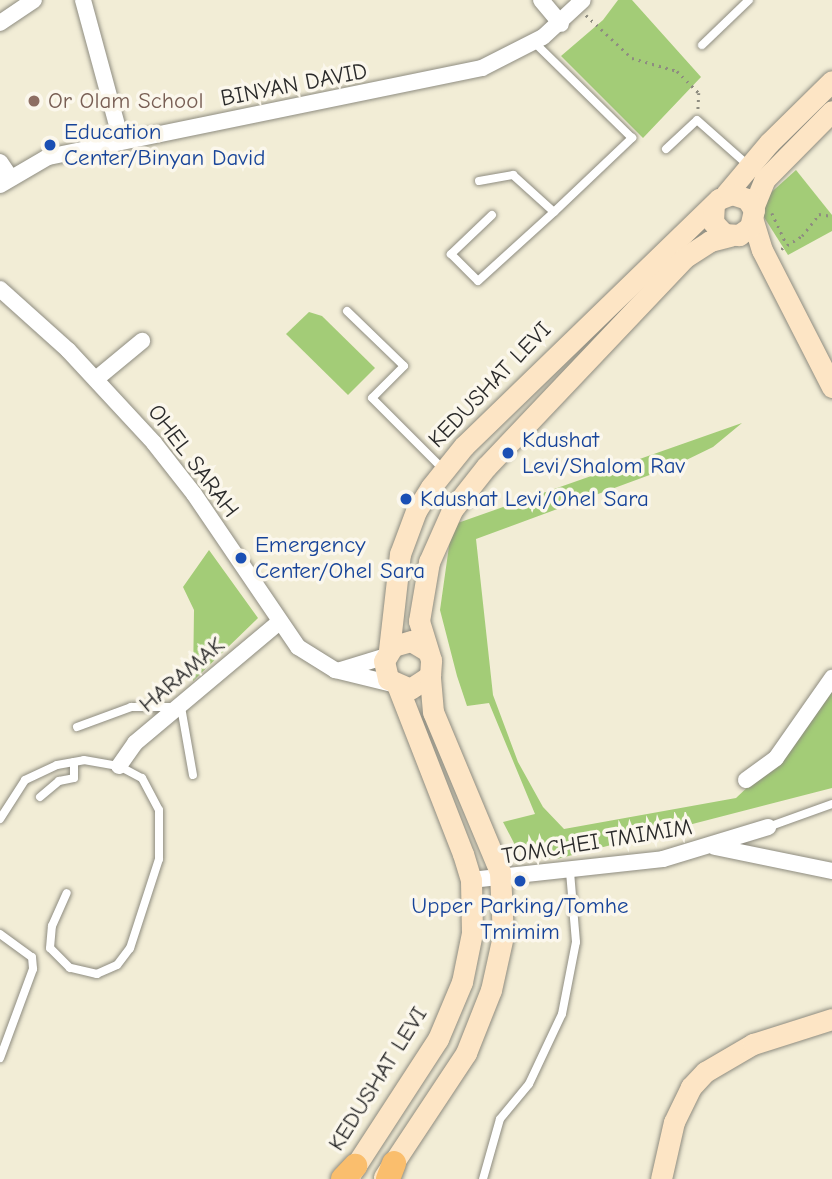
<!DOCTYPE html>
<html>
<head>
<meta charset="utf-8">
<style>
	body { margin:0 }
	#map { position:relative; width:832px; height:1179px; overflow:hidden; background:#f2edd6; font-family:"Comic Neue",sans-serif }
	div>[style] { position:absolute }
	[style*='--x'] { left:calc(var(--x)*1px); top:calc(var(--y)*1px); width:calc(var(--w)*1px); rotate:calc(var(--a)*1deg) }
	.green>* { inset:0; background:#a3cc77 }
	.path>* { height:2.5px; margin-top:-1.25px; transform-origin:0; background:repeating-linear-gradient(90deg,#8e8c80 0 2px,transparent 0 7px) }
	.roads { filter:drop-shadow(0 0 2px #8e8c80) drop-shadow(0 0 2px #8e8c80) }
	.lane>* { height:8px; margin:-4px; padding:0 4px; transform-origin:4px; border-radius:4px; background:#fff }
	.street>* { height:16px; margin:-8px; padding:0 8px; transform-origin:8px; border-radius:8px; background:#fff }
	.secondary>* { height:21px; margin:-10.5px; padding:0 10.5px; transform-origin:10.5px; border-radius:10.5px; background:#fde5c5 }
	.primary>* { height:24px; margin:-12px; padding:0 12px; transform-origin:12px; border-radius:12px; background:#fabe6d }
	.dots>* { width:19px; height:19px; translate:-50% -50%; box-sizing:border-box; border:4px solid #fbf7ec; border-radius:50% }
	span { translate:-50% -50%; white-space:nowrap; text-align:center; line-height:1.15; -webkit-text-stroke:7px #fbf7ec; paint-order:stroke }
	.street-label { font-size:23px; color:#2b2b2b }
	.education-label { font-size:23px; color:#785e54 }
	.left { translate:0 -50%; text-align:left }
	.transit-label { font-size:23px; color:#164399 }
</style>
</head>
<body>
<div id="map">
	<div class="green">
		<i style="clip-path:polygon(618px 0,632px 0,701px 77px,643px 138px,561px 56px,603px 20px)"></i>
		<i style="clip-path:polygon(796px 170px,832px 215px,832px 231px,788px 255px,762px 214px,765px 198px)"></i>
		<i style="clip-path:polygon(309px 312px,322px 316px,375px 368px,348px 395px,286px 334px)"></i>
		<i style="clip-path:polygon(742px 423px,713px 447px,674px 466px,476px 539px,493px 695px,518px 762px,543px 807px,564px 829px,736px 798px,796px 742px,832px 679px,832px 788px,557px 859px,535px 858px,516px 847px,503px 822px,535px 814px,489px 703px,467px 706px,457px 676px,440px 610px,452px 525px)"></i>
		<i style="clip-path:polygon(209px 550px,258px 618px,193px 681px,194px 610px,183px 587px)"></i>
	</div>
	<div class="path">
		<i style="--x:586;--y:15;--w:63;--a:43.1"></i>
		<i style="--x:632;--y:58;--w:47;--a:16.1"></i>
		<i style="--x:677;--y:71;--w:31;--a:45"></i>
		<i style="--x:699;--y:93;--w:17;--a:93"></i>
		<i style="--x:772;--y:213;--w:35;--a:65"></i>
		<i style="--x:781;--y:249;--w:25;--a:-32"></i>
		<i style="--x:802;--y:236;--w:28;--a:-52"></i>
		<i style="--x:819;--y:214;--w:13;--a:9"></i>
	</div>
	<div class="roads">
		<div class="lane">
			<i style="--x:702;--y:45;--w:65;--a:-43.8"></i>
			<i style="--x:666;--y:149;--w:42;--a:-43.1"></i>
			<i style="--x:697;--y:120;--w:69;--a:41.5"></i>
			<i style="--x:479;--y:181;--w:35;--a:-10"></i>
			<i style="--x:513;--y:175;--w:55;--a:42.1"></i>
			<i style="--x:554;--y:212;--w:108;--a:-43.5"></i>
			<i style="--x:632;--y:138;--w:136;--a:-135.6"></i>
			<i style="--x:492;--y:215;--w:57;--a:136.4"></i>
			<i style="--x:451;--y:254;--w:38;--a:45"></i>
			<i style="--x:478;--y:281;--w:103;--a:-42.2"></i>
			<i style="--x:347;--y:311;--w:79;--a:44"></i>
			<i style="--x:404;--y:366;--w:45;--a:135"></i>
			<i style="--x:372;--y:398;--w:100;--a:45"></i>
			<i style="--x:77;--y:727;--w:58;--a:-20.3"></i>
			<i style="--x:131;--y:707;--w:50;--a:0"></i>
			<i style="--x:181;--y:707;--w:69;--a:80"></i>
			<i style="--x:40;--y:797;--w:25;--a:-40"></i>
			<i style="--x:59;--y:781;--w:15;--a:-11"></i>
			<i style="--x:74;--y:778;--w:16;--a:-90"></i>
			<i style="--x:0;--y:819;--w:46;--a:-57.3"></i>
			<i style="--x:25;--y:780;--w:35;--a:-25"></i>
			<i style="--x:57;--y:765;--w:27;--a:-10"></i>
			<i style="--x:84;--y:760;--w:36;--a:10"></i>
			<i style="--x:119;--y:766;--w:26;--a:28"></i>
			<i style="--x:142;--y:778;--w:36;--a:62"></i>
			<i style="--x:159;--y:810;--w:49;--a:90"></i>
			<i style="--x:159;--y:859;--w:94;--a:108"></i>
			<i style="--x:130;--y:948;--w:21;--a:127"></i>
			<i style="--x:117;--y:965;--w:22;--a:156"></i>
			<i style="--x:97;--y:974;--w:28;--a:-167"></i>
			<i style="--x:70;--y:968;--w:28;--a:-135"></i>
			<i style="--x:50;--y:948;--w:22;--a:-85"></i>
			<i style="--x:52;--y:926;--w:36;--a:-66"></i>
			<i style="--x:768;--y:827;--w:68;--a:-19.8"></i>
			<i style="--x:0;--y:934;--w:39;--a:36"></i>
			<i style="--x:32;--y:957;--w:12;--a:85"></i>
			<i style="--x:33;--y:969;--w:95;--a:110.3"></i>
			<i style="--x:483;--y:1179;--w:62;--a:-74.2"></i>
			<i style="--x:500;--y:1119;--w:45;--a:-50.4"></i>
			<i style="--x:529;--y:1084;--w:77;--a:-64.8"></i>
			<i style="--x:562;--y:1014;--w:73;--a:-79"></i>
			<i style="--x:576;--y:942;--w:70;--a:-94.9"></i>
		</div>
		<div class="street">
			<i style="--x:83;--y:0;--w:145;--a:74.8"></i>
			<i style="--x:541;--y:0;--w:31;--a:50"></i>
			<i style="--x:0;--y:23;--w:41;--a:-34.1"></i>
			<i style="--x:0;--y:162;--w:18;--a:56"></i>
			<i style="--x:0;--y:185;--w:56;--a:-30.3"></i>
			<i style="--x:48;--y:157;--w:443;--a:-11.6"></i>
			<i style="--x:482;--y:68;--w:68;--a:-26.9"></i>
			<i style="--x:543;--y:37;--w:54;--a:-42.8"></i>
			<i style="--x:0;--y:289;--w:91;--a:41.9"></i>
			<i style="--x:68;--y:350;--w:127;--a:47.2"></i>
			<i style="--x:154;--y:443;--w:65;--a:51.9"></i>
			<i style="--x:194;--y:494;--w:185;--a:55.8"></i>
			<i style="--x:298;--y:647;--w:44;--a:31.9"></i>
			<i style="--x:335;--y:670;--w:60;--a:13.6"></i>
			<i style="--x:96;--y:379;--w:60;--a:-39.6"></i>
			<i style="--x:341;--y:670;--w:47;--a:-17.3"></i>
			<i style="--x:119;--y:766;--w:28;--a:-55"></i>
			<i style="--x:135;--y:743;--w:187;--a:-40"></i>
			<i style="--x:746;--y:780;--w:37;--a:-36"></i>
			<i style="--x:776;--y:758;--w:98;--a:-55"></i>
			<i style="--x:715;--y:847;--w:119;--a:11.6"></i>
			<i style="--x:471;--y:880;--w:193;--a:-6.2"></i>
			<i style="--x:663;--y:859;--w:110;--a:-16.9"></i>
		</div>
		<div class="secondary">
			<i style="--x:726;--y:194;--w:67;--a:-49.9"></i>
			<i style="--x:769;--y:143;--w:88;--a:-44.5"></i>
			<i style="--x:753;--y:208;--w:31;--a:-68"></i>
			<i style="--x:765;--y:179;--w:95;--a:-45.4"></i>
			<i style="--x:753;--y:221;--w:30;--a:73"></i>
			<i style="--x:762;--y:250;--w:154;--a:62.9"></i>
			<i style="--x:389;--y:650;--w:97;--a:-83.5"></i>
			<i style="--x:400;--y:554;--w:46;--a:-69.6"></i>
			<i style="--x:416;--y:511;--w:28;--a:-58"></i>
			<i style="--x:431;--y:487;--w:53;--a:-51.2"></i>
			<i style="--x:464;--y:446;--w:355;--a:-44.1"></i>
			<i style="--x:719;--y:199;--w:14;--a:-21"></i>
			<i style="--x:732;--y:194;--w:16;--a:18"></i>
			<i style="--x:747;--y:199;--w:13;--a:58"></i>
			<i style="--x:754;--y:210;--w:17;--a:103"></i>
			<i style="--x:750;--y:227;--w:14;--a:144"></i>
			<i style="--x:739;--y:235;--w:15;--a:-176"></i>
			<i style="--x:724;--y:234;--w:16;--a:-133"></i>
			<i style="--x:713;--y:222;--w:17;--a:-87"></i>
			<i style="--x:426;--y:650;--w:17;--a:-149"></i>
			<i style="--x:411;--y:641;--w:19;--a:164"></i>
			<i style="--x:393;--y:646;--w:17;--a:121"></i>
			<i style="--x:384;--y:661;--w:18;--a:77"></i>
			<i style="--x:388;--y:679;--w:24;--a:24"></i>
			<i style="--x:410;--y:689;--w:24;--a:-33"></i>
			<i style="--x:430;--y:676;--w:16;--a:-86"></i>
			<i style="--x:431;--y:660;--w:41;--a:-107.1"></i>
			<i style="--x:419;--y:621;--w:60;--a:-80.4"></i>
			<i style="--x:429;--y:562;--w:57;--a:-66.1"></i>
			<i style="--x:452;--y:510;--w:55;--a:-51.7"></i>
			<i style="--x:486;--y:467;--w:288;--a:-46.5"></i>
			<i style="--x:684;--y:258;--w:31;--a:-33"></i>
			<i style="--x:710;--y:241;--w:21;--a:-14"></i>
			<i style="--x:384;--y:1177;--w:149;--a:-56.5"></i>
			<i style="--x:466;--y:1053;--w:68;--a:-68.4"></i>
			<i style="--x:491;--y:990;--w:55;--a:-77.5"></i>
			<i style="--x:503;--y:936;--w:64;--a:-92.7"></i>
			<i style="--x:500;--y:872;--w:173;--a:-112.7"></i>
			<i style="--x:433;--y:712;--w:36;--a:-95"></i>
			<i style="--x:347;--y:1179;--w:167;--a:-57"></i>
			<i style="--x:438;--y:1039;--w:62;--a:-67.2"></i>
			<i style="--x:462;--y:982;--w:50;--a:-78.5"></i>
			<i style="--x:472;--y:933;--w:53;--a:-91.1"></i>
			<i style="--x:471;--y:880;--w:27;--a:-107"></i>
			<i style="--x:463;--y:854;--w:179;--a:-111.3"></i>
			<i style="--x:661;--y:1179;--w:58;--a:-77.2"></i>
			<i style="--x:674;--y:1122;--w:39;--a:-64"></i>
			<i style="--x:691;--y:1087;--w:21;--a:-47"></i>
			<i style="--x:705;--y:1072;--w:56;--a:-30.3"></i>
			<i style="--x:753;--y:1044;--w:83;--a:-17.6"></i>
		</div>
		<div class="primary">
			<i style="--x:343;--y:1179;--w:18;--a:-47"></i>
			<i style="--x:388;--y:1179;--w:17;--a:-69"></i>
		</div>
	</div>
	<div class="dots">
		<i style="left:34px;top:101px;background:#8d6e63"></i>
		<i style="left:50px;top:145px;background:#1a4fb4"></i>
		<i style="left:508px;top:453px;background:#1a4fb4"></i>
		<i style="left:406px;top:499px;background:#1a4fb4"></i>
		<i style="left:241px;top:558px;background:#1a4fb4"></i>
		<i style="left:520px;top:881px;background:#1a4fb4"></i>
	</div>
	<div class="street-label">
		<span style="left:294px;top:85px;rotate:-11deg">BINYAN DAVID</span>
		<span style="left:490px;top:385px;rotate:-46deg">KEDUSHAT LEVI</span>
		<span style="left:193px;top:461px;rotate:53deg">OHEL SARAH</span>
		<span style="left:182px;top:675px;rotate:-40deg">HARAMAK</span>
		<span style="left:597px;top:842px;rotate:-9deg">TOMCHEI TMIMIM</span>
		<span style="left:378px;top:1079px;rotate:-58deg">KEDUSHAT LEVI</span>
	</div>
	<div class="education-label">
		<span class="left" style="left:48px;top:101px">Or Olam School</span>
	</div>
	<div class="transit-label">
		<span class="left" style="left:64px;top:145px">Education<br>Center/Binyan David</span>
		<span class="left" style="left:522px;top:453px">Kdushat<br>Levi/Shalom Rav</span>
		<span class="left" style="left:420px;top:499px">Kdushat Levi/Ohel Sara</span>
		<span class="left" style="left:255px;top:558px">Emergency<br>Center/Ohel Sara</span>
		<span style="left:520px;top:919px">Upper Parking/Tomhe<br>Tmimim</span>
	</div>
</div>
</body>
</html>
